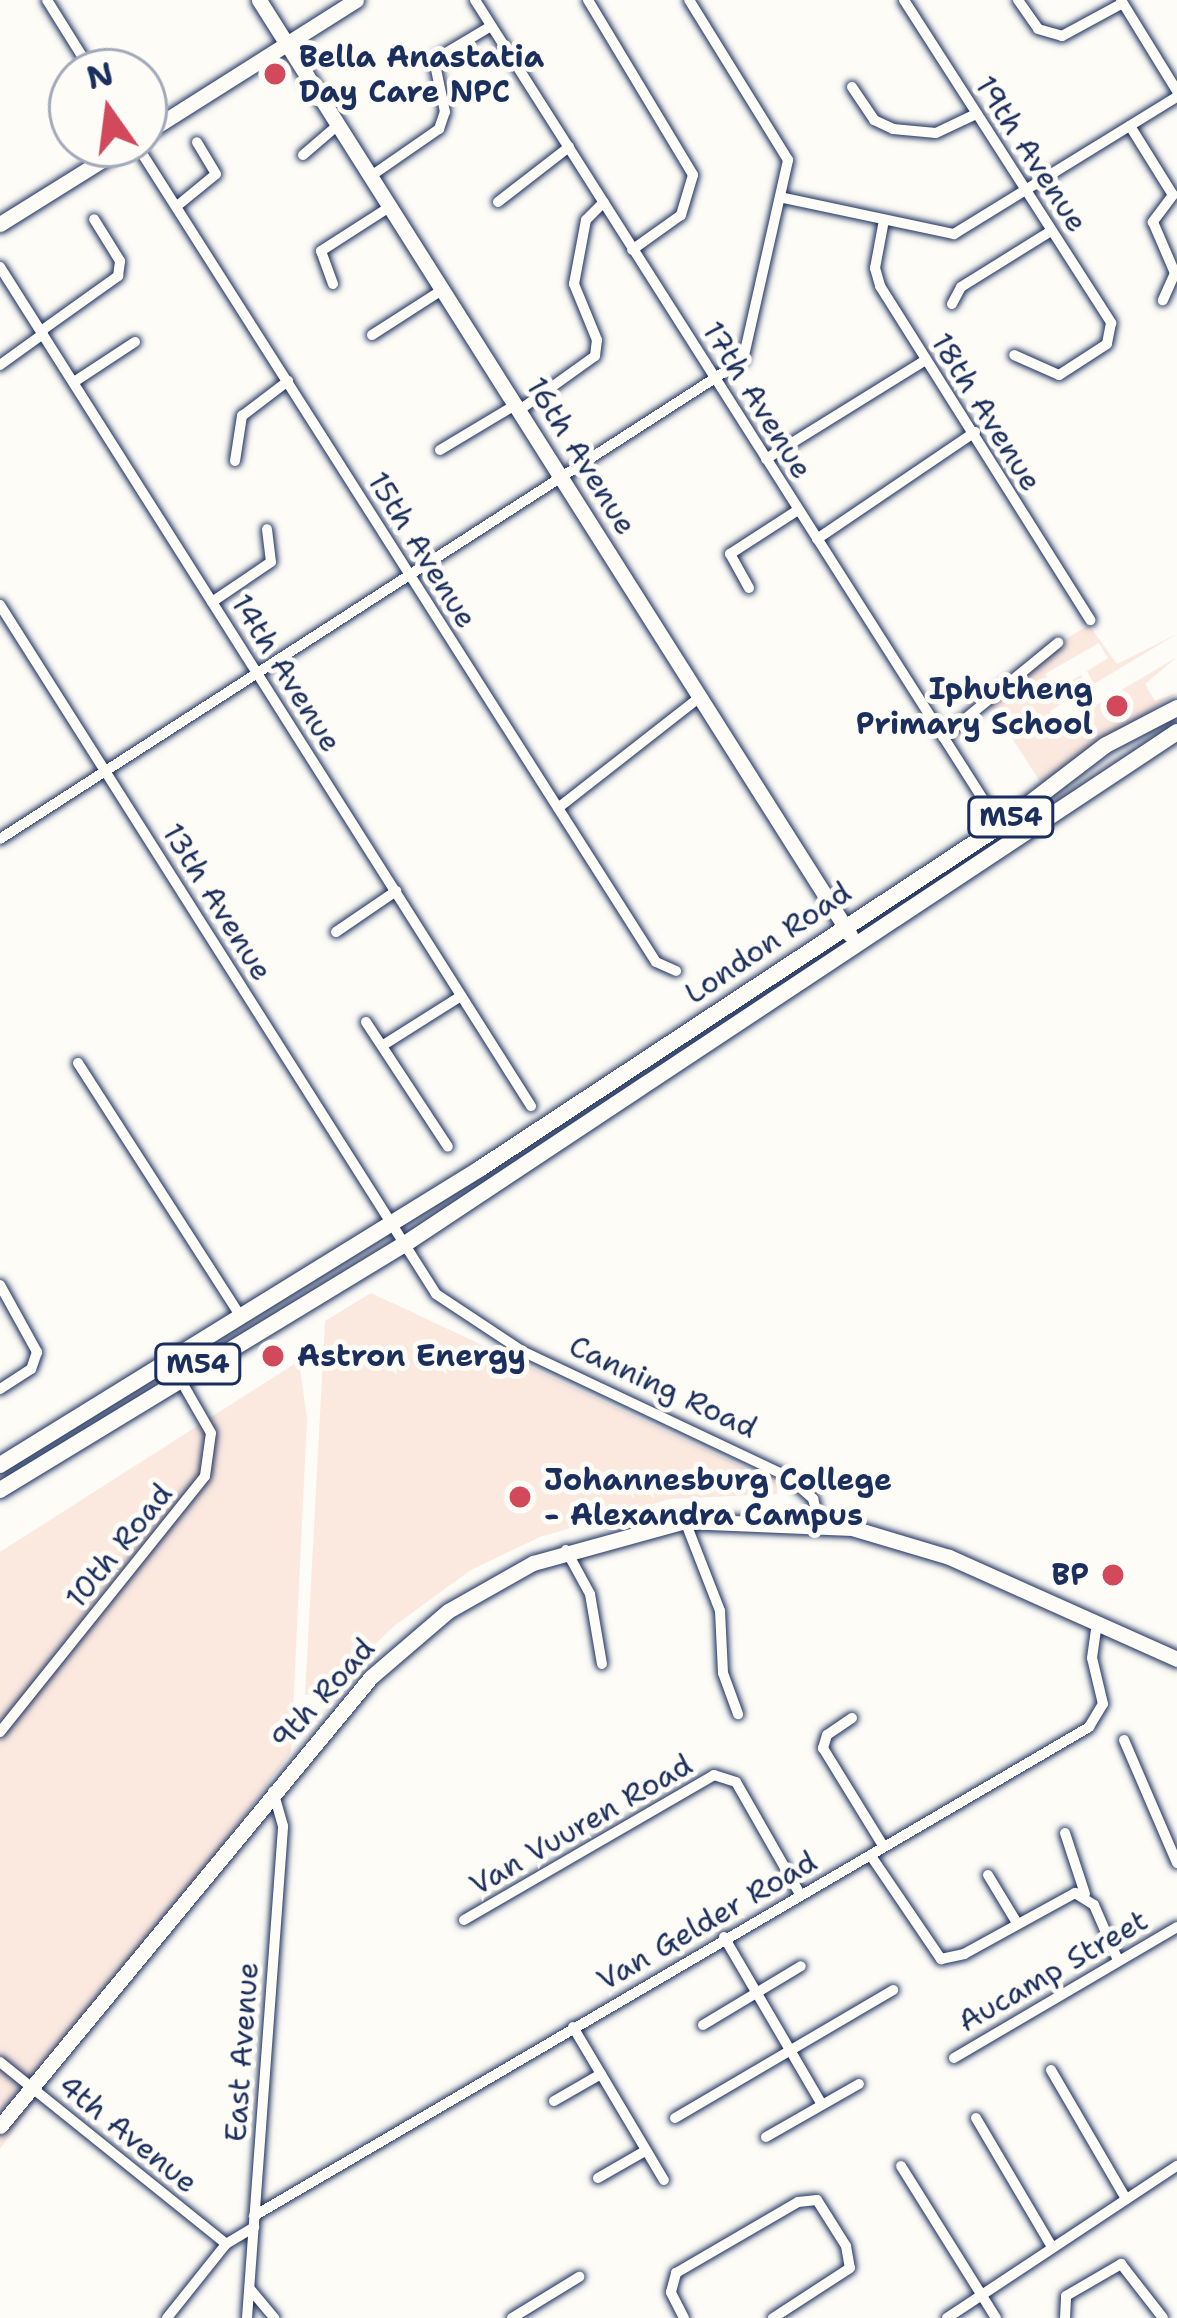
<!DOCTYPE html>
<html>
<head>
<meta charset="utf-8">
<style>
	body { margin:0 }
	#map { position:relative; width:1177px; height:2318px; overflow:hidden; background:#fdfcf7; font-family:"Shantell Sans",sans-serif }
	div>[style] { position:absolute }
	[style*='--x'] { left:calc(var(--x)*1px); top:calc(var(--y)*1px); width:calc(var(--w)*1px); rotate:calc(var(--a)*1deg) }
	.built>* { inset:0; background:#fbe9e0 }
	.roads { filter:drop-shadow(0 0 3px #1b2f5e) drop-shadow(0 0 3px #1b2f5e) }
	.street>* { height:10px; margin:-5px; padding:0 5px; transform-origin:5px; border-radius:5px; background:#fdfcf7 }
	.secondary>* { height:15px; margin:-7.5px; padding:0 7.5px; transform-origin:7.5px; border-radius:7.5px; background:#fdfcf7 }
	.primary>* { height:16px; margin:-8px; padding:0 8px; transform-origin:8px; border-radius:8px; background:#fdfcf7 }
	.dots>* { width:33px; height:33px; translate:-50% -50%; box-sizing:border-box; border:6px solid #fdfcf7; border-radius:50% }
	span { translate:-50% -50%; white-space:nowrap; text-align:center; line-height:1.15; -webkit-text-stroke:10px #fdfcf7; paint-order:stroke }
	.shield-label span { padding:3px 9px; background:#fdfcf7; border:3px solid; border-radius:9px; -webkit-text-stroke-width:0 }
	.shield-label { font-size:27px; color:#1b2f5e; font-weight:700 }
	.poi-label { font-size:30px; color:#1b2f5e; font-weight:700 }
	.left { translate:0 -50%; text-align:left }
	.right { translate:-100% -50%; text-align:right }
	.street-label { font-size:30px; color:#1b2f5e }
	.north { position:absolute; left:48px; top:48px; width:120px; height:120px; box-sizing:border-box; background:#fdfcf7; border:3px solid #a3aaba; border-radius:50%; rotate:346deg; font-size:33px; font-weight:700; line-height:48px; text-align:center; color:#1b2f5e }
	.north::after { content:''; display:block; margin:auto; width:42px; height:54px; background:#d1495b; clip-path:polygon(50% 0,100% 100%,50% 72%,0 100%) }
</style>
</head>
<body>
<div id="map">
	<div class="built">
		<i style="clip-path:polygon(1089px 625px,1117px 664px,1177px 634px,1094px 684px,1087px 671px,1108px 658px,1099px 643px,1045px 674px,1054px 690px,1081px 675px,1088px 687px,1050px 711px,1059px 727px,1177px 657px,1145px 684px,1155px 701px,1177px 693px,1041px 783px,989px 703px,1033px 659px)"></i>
		<i style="clip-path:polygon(371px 1293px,777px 1483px,777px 1494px,670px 1499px,540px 1537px,471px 1570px,394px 1626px,326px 1693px,305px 1695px,325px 1321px)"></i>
		<i style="clip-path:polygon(299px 1361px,307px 1419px,291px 1752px,0 2149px,0 1552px)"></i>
	</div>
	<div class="roads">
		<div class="street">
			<i style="--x:47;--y:0;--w:85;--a:58"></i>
			<i style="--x:475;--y:0;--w:979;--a:57.56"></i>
			<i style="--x:588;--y:0;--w:204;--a:59"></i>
			<i style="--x:693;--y:175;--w:42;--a:106.7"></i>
			<i style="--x:681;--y:215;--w:60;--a:144.5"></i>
			<i style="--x:904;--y:0;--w:384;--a:57.3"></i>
			<i style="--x:1111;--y:323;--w:21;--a:101"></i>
			<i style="--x:1107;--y:344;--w:57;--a:147.1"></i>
			<i style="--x:1059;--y:375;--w:49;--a:-156"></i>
			<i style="--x:1018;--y:0;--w:35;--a:55"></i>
			<i style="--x:1038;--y:29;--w:25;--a:16"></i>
			<i style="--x:1062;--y:36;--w:69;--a:-28.4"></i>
			<i style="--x:1121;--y:0;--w:107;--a:58.4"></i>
			<i style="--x:852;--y:87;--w:40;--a:56"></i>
			<i style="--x:874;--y:120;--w:21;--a:25"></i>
			<i style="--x:893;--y:129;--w:43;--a:5.3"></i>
			<i style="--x:936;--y:133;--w:44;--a:-25.4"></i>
			<i style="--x:1130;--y:126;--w:81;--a:58.1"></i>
			<i style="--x:1173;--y:195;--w:34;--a:127"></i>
			<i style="--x:1153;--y:222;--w:56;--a:66.7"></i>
			<i style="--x:1175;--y:273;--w:30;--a:114"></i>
			<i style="--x:136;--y:144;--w:969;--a:57.56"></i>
			<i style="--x:656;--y:962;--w:22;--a:24"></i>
			<i style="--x:303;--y:155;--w:48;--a:-40.7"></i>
			<i style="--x:371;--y:176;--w:83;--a:-34.7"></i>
			<i style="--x:439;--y:129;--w:18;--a:-71"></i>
			<i style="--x:445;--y:112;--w:53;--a:-101.9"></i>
			<i style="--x:434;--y:60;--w:66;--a:-30.8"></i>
			<i style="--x:784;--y:198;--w:174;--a:12"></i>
			<i style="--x:954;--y:234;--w:262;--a:-31.6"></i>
			<i style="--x:498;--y:202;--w:90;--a:-37.8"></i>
			<i style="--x:177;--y:206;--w:50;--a:-39.4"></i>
			<i style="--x:216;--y:174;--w:37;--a:-121"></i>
			<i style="--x:884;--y:220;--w:49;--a:100.6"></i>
			<i style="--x:875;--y:268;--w:19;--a:74"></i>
			<i style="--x:880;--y:286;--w:395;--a:57.8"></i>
			<i style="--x:0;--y:267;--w:993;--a:57.67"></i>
			<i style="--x:333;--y:284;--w:35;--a:-110"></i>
			<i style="--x:321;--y:251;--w:83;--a:-32.7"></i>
			<i style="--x:952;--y:304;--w:19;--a:-62"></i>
			<i style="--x:961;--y:287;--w:106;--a:-31.9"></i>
			<i style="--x:41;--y:331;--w:95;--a:-35.5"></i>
			<i style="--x:118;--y:276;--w:15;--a:-82"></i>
			<i style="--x:120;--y:261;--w:49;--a:-121.8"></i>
			<i style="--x:372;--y:335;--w:83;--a:-32.7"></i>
			<i style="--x:0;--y:365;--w:53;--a:-35.8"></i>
			<i style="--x:74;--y:382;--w:73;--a:-33.3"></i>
			<i style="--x:521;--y:409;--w:91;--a:-35.6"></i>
			<i style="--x:595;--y:356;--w:16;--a:-83"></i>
			<i style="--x:597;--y:340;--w:61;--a:-112.3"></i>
			<i style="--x:574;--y:284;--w:65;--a:-79.4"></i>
			<i style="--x:586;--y:220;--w:25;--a:-45"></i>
			<i style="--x:440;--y:450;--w:90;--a:-30.9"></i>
			<i style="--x:766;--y:459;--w:186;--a:-31.8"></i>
			<i style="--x:235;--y:461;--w:46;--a:-81.2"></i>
			<i style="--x:242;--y:416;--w:58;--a:-37.3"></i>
			<i style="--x:817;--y:539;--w:191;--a:-34.1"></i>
			<i style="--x:749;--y:588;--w:39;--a:-119"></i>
			<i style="--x:730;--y:554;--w:81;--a:-32.9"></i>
			<i style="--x:212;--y:602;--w:71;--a:-34.1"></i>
			<i style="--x:271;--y:562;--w:33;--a:-97"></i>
			<i style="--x:0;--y:605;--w:815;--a:57.67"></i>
			<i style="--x:436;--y:1294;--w:103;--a:33.5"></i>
			<i style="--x:522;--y:1351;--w:293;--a:25.3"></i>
			<i style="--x:787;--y:1476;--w:35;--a:41"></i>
			<i style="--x:813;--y:1499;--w:25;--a:74"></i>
			<i style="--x:943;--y:737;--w:149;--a:-39.3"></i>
			<i style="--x:558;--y:808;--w:180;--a:-38"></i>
			<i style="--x:0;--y:839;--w:884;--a:-32.81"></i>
			<i style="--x:743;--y:360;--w:205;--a:-77.3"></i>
			<i style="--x:788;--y:160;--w:188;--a:-121.7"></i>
			<i style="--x:336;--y:932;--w:73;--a:-34.3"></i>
			<i style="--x:366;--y:1022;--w:149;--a:56.7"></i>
			<i style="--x:385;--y:1044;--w:90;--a:-32.3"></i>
			<i style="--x:78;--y:1063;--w:296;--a:57.3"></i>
			<i style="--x:0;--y:1285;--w:77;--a:61.1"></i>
			<i style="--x:37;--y:1352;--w:18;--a:109"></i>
			<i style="--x:31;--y:1369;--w:37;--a:147"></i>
			<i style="--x:685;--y:1521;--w:97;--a:68.7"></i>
			<i style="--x:720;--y:1611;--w:62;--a:87.2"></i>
			<i style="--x:723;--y:1673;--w:44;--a:69.9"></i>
			<i style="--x:566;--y:1550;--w:50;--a:61.4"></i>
			<i style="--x:590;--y:1594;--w:71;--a:80.3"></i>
			<i style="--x:852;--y:1718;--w:30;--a:146"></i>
			<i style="--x:827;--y:1735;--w:14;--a:107"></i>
			<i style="--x:823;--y:1748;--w:116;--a:58.4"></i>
			<i style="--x:0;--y:1732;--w:328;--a:-51.3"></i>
			<i style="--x:205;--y:1476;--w:43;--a:-82.1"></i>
			<i style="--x:211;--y:1433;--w:62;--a:-119.9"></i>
			<i style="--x:1124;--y:1740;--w:134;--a:66.7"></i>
			<i style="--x:1065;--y:1833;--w:64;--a:71.8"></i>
			<i style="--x:871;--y:1856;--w:125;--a:55.8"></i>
			<i style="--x:941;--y:1959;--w:24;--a:-12"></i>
			<i style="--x:964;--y:1954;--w:127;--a:-28.8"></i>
			<i style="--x:1075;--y:1893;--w:22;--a:32"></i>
			<i style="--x:1094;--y:1905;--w:58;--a:66.5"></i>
			<i style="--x:988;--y:1875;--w:56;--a:58.9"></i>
			<i style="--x:464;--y:1920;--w:289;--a:-30.1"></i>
			<i style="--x:714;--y:1775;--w:23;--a:18"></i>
			<i style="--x:736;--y:1782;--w:129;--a:60.3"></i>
			<i style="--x:724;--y:1937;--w:194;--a:59.7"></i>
			<i style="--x:703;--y:2025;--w:114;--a:-31"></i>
			<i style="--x:573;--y:2027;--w:178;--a:59.3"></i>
			<i style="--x:954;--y:2058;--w:259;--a:-30.4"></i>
			<i style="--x:0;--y:2062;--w:290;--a:38.8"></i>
			<i style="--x:1051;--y:2070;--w:149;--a:59.8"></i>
			<i style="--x:554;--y:2101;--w:54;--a:-29.9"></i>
			<i style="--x:675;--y:2118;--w:253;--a:-30.4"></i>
			<i style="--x:976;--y:2118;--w:150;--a:59.5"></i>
			<i style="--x:766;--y:2137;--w:107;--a:-29.7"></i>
			<i style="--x:901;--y:2166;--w:179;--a:58"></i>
			<i style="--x:598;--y:2178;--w:54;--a:-29.9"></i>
			<i style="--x:254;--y:2216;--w:968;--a:-30.35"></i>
			<i style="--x:1089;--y:1727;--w:27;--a:-59"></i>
			<i style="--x:1103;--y:1704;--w:47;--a:-103.4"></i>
			<i style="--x:1092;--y:1658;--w:36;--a:-82"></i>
			<i style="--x:250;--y:2289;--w:38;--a:50"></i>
			<i style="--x:167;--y:2318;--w:95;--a:-51.4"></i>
			<i style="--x:226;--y:2244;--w:33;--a:-31"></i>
			<i style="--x:247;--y:2318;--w:493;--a:-85.8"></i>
			<i style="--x:283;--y:1826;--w:36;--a:-106"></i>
			<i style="--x:512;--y:2318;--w:79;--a:-31.5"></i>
			<i style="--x:684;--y:2318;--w:29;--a:-117"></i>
			<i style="--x:671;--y:2292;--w:20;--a:-75"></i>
			<i style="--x:676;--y:2273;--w:141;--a:-30.2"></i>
			<i style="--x:798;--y:2202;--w:19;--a:-6"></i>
			<i style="--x:817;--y:2200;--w:54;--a:57.8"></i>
			<i style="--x:846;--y:2246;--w:22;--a:80"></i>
			<i style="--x:850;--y:2268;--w:92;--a:147"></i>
			<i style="--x:947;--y:2318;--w:276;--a:-33.5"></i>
			<i style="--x:1065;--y:2318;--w:22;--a:-87"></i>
			<i style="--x:1066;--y:2296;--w:64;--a:-30.2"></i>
			<i style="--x:1121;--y:2264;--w:68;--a:52.1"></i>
		</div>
		<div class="secondary">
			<i style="--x:259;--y:0;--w:1106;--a:57.7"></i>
			<i style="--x:144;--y:134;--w:251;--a:-32.3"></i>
			<i style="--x:0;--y:224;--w:151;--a:-32"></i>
			<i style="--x:0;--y:2126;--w:582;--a:-50.43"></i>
			<i style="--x:371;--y:1677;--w:101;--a:-40.6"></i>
			<i style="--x:448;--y:1611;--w:98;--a:-29.5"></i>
			<i style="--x:533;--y:1563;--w:158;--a:-15.4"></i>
			<i style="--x:685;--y:1521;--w:167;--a:2.4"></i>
			<i style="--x:852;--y:1528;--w:101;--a:16.6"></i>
			<i style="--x:949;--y:1557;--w:250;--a:24.1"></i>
		</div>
		<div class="primary">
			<i style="--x:0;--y:1465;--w:565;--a:-31.69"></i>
			<i style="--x:481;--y:1168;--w:622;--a:-33.38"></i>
			<i style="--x:1000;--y:826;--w:133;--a:-37.4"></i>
			<i style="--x:1106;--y:745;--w:80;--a:-27.5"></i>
			<i style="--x:0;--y:1490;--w:470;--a:-31.3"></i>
			<i style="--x:402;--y:1246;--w:930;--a:-33.55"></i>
		</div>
	</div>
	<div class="dots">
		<i style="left:275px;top:74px;background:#d1495b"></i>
		<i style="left:1117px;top:706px;background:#d1495b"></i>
		<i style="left:273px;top:1356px;background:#d1495b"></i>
		<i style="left:520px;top:1497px;background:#d1495b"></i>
		<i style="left:1113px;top:1575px;background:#d1495b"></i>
	</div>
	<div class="shield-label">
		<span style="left:1011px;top:817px">M54</span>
		<span style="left:198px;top:1364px">M54</span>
	</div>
	<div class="poi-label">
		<span class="left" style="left:299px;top:74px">Bella Anastatia<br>Day Care NPC</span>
		<span class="right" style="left:1093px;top:706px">Iphutheng<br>Primary School</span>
		<span class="left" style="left:297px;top:1356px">Astron Energy</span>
		<span class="left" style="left:544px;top:1497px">Johannesburg College<br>- Alexandra Campus</span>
		<span class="right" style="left:1089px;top:1575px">BP</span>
	</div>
	<div class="street-label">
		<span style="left:1031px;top:154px;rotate:57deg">19th Avenue</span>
		<span style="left:757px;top:400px;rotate:58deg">17th Avenue</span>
		<span style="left:986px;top:412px;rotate:58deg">18th Avenue</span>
		<span style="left:581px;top:456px;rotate:58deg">16th Avenue</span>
		<span style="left:422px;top:550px;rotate:58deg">15th Avenue</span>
		<span style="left:286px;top:673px;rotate:58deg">14th Avenue</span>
		<span style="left:217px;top:902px;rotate:58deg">13th Avenue</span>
		<span style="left:768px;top:943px;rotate:-34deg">London Road</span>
		<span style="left:663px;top:1387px;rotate:25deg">Canning Road</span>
		<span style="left:119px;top:1546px;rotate:-51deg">10th Road</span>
		<span style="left:323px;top:1694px;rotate:-48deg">9th Road</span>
		<span style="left:581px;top:1825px;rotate:-30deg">Van Vuuren Road</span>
		<span style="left:707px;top:1921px;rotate:-30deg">Van Gelder Road</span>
		<span style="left:1053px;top:1971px;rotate:-30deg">Aucamp Street</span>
		<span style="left:242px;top:2052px;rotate:-86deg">East Avenue</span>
		<span style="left:128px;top:2134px;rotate:39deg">4th Avenue</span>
	</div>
	<div class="north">N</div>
</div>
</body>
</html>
